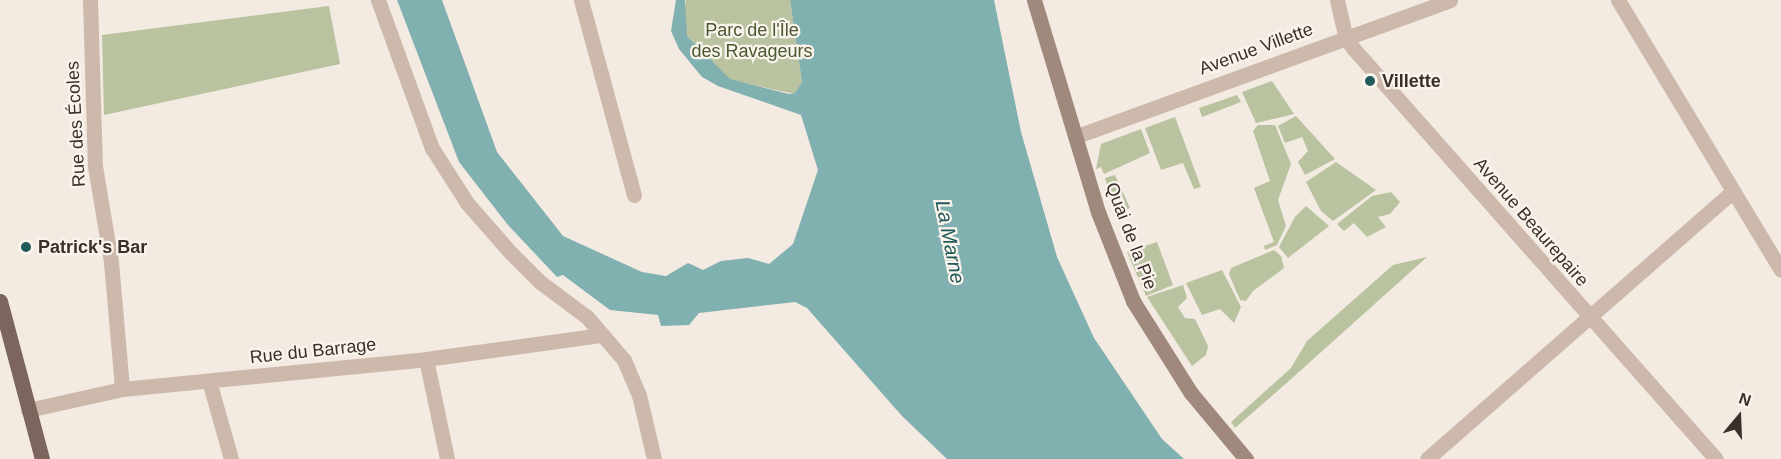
<!DOCTYPE html>
<html>
<head>
<meta charset="utf-8">
<style>
	body { margin:0 }
	#map { position:relative; width:1781px; height:459px; overflow:hidden; background:#f3eae1; font-family:Helvetica,sans-serif }
	div>[style] { position:absolute }
	[style*='--x'] { left:calc(var(--x)*1px); top:calc(var(--y)*1px); width:calc(var(--w)*1px); rotate:calc(var(--a)*1deg) }
	.green>* { inset:0; background:#b9c3a0 }
	.water>* { inset:0; background:#80b0b0 }
	.street>* { height:15px; margin:-7.5px; padding:0 7.5px; transform-origin:7.5px; border-radius:7.5px; background:#ccb9ac }
	.secondary>* { height:15px; margin:-7.5px; padding:0 7.5px; transform-origin:7.5px; border-radius:7.5px; background:#a0887d }
	.primary>* { height:15px; margin:-7.5px; padding:0 7.5px; transform-origin:7.5px; border-radius:7.5px; background:#7b655c }
	.dots>* { width:16px; height:16px; translate:-50% -50%; box-sizing:border-box; border:3px solid #faf4ed; border-radius:50% }
	span { translate:-50% -50%; white-space:nowrap; text-align:center; line-height:1.15; -webkit-text-stroke:4.5px #faf4ed; paint-order:stroke }
	.park-label { font-size:18px; color:#4b582f }
	.street-label { font-size:18px; color:#3a2f2b }
	.poi-label { font-size:18px; color:#3a2f2b; font-weight:700 }
	.left { translate:0 -50%; text-align:left }
	.water-label { font-size:20px; color:#205a5b; font-style:italic }
	.north { position:absolute; left:1709px; top:387px; width:60px; height:60px; -webkit-text-stroke:4px #faf4ed; paint-order:stroke; rotate:19deg; font-size:16px; font-weight:700; line-height:24px; text-align:center; color:#3a2f2b }
	.north::after { content:''; display:block; margin:auto; width:21px; height:27px; background:#3a2f2b; clip-path:polygon(50% 0,100% 100%,50% 72%,0 100%) }
</style>
</head>
<body>
<div id="map">
	<div class="green">
		<i style="clip-path:polygon(686px 0,790px 0,802px 82px,795px 94px,730px 80px,687px 36px,683px 22px)"></i>
		<i style="clip-path:polygon(329px 6px,340px 64px,104px 115px,102px 35px)"></i>
		<i style="clip-path:polygon(1272px 81px,1294px 114px,1256px 123px,1242px 92px)"></i>
		<i style="clip-path:polygon(1237px 95px,1241px 102px,1202px 117px,1199px 108px)"></i>
		<i style="clip-path:polygon(1296px 116px,1335px 159px,1305px 175px,1298px 162px,1308px 151px,1302px 137px,1285px 143px,1278px 126px)"></i>
		<i style="clip-path:polygon(1175px 117px,1201px 187px,1194px 189px,1183px 163px,1161px 170px,1145px 128px)"></i>
		<i style="clip-path:polygon(1258px 125px,1275px 125px,1291px 164px,1278px 200px,1286px 226px,1277px 245px,1265px 250px,1264px 246px,1274px 242px,1254px 188px,1270px 181px,1253px 131px)"></i>
		<i style="clip-path:polygon(1141px 129px,1150px 153px,1104px 174px,1101px 167px,1096px 169px,1101px 144px)"></i>
		<i style="clip-path:polygon(1336px 162px,1376px 190px,1333px 221px,1321px 211px,1306px 182px)"></i>
		<i style="clip-path:polygon(1115px 175px,1130px 208px,1116px 214px,1105px 178px)"></i>
		<i style="clip-path:polygon(1391px 192px,1400px 202px,1390px 214px,1378px 217px,1386px 227px,1367px 237px,1354px 223px,1344px 231px,1337px 224px,1372px 196px)"></i>
		<i style="clip-path:polygon(1306px 206px,1329px 226px,1288px 258px,1279px 247px,1295px 217px)"></i>
		<i style="clip-path:polygon(1157px 242px,1173px 285px,1146px 296px,1127px 252px)"></i>
		<i style="clip-path:polygon(1274px 250px,1281px 256px,1284px 268px,1253px 291px,1246px 301px,1240px 300px,1229px 274px,1231px 268px)"></i>
		<i style="clip-path:polygon(1427px 257px,1290px 380px,1235px 428px,1231px 422px,1291px 368px,1307px 341px,1393px 265px)"></i>
		<i style="clip-path:polygon(1222px 270px,1241px 307px,1234px 323px,1220px 309px,1202px 315px,1186px 283px)"></i>
		<i style="clip-path:polygon(1183px 285px,1187px 298px,1178px 307px,1185px 318px,1195px 319px,1208px 346px,1206px 355px,1192px 366px,1147px 297px)"></i>
	</div>
	<div class="water">
		<i style="clip-path:polygon(397px 0,442px 0,497px 152px,563px 236px,642px 272px,666px 276px,688px 263px,703px 270px,721px 261px,748px 258px,769px 264px,793px 244px,818px 170px,801px 115px,718px 86px,702px 77px,679px 49px,671px 31px,676px 0,685px 0,687px 36px,730px 79px,789px 94px,795px 93px,802px 82px,790px 0,994px 0,1021px 132px,1057px 257px,1094px 338px,1162px 439px,1184px 459px,947px 459px,902px 416px,807px 308px,795px 302px,699px 313px,689px 325px,661px 326px,658px 315px,610px 310px,563px 275px,557px 277px,508px 225px,459px 162px)"></i>
	</div>
	<div class="street">
		<i style="--x:90;--y:0;--w:166;--a:88.3"></i>
		<i style="--x:95;--y:166;--w:97;--a:80.5"></i>
		<i style="--x:111;--y:262;--w:127;--a:85"></i>
		<i style="--x:378;--y:0;--w:158;--a:70"></i>
		<i style="--x:432;--y:148;--w:65;--a:57.5"></i>
		<i style="--x:467;--y:203;--w:67;--a:48.7"></i>
		<i style="--x:511;--y:253;--w:41;--a:45"></i>
		<i style="--x:540;--y:282;--w:59;--a:36.7"></i>
		<i style="--x:587;--y:317;--w:57;--a:49.3"></i>
		<i style="--x:624;--y:360;--w:38;--a:67"></i>
		<i style="--x:639;--y:395;--w:66;--a:76.8"></i>
		<i style="--x:581;--y:0;--w:202;--a:74.8"></i>
		<i style="--x:1337;--y:0;--w:39;--a:77"></i>
		<i style="--x:1346;--y:38;--w:12;--a:55"></i>
		<i style="--x:1353;--y:48;--w:548;--a:48.55"></i>
		<i style="--x:1618;--y:0;--w:315;--a:58.9"></i>
		<i style="--x:1077;--y:136;--w:397;--a:-20"></i>
		<i style="--x:426;--y:359;--w:102;--a:78.1"></i>
		<i style="--x:209;--y:381;--w:81;--a:74.2"></i>
		<i style="--x:28;--y:410;--w:96;--a:-12.6"></i>
		<i style="--x:122;--y:389;--w:305;--a:-5.6"></i>
		<i style="--x:426;--y:359;--w:178;--a:-7.8"></i>
		<i style="--x:1427;--y:459;--w:407;--a:-41.2"></i>
	</div>
	<div class="secondary">
		<i style="--x:1034;--y:0;--w:221;--a:73.2"></i>
		<i style="--x:1098;--y:212;--w:96;--a:68.5"></i>
		<i style="--x:1133;--y:301;--w:109;--a:57.8"></i>
		<i style="--x:1191;--y:393;--w:86;--a:50.2"></i>
	</div>
	<div class="primary">
		<i style="--x:0;--y:301;--w:163;--a:75.1"></i>
	</div>
	<div class="dots">
		<i style="left:1370px;top:81px;background:#205a5b"></i>
		<i style="left:26px;top:247px;background:#205a5b"></i>
	</div>
	<div class="park-label">
		<span style="left:752px;top:41px">Parc de l'Île<br>des Ravageurs</span>
	</div>
	<div class="street-label">
		<span style="left:1256px;top:49px;rotate:-20deg">Avenue Villette</span>
		<span style="left:76px;top:124px;rotate:-93deg">Rue des Écoles</span>
		<span style="left:1531px;top:222px;rotate:49deg">Avenue Beaurepaire</span>
		<span style="left:1131px;top:236px;rotate:69deg">Quai de la Pie</span>
		<span style="left:313px;top:351px;rotate:-6deg">Rue du Barrage</span>
	</div>
	<div class="poi-label">
		<span class="left" style="left:1382px;top:81px">Villette</span>
		<span class="left" style="left:38px;top:247px">Patrick's Bar</span>
	</div>
	<div class="water-label">
		<span style="left:950px;top:242px;rotate:79deg">La Marne</span>
	</div>
	<div class="north">N</div>
</div>
</body>
</html>
